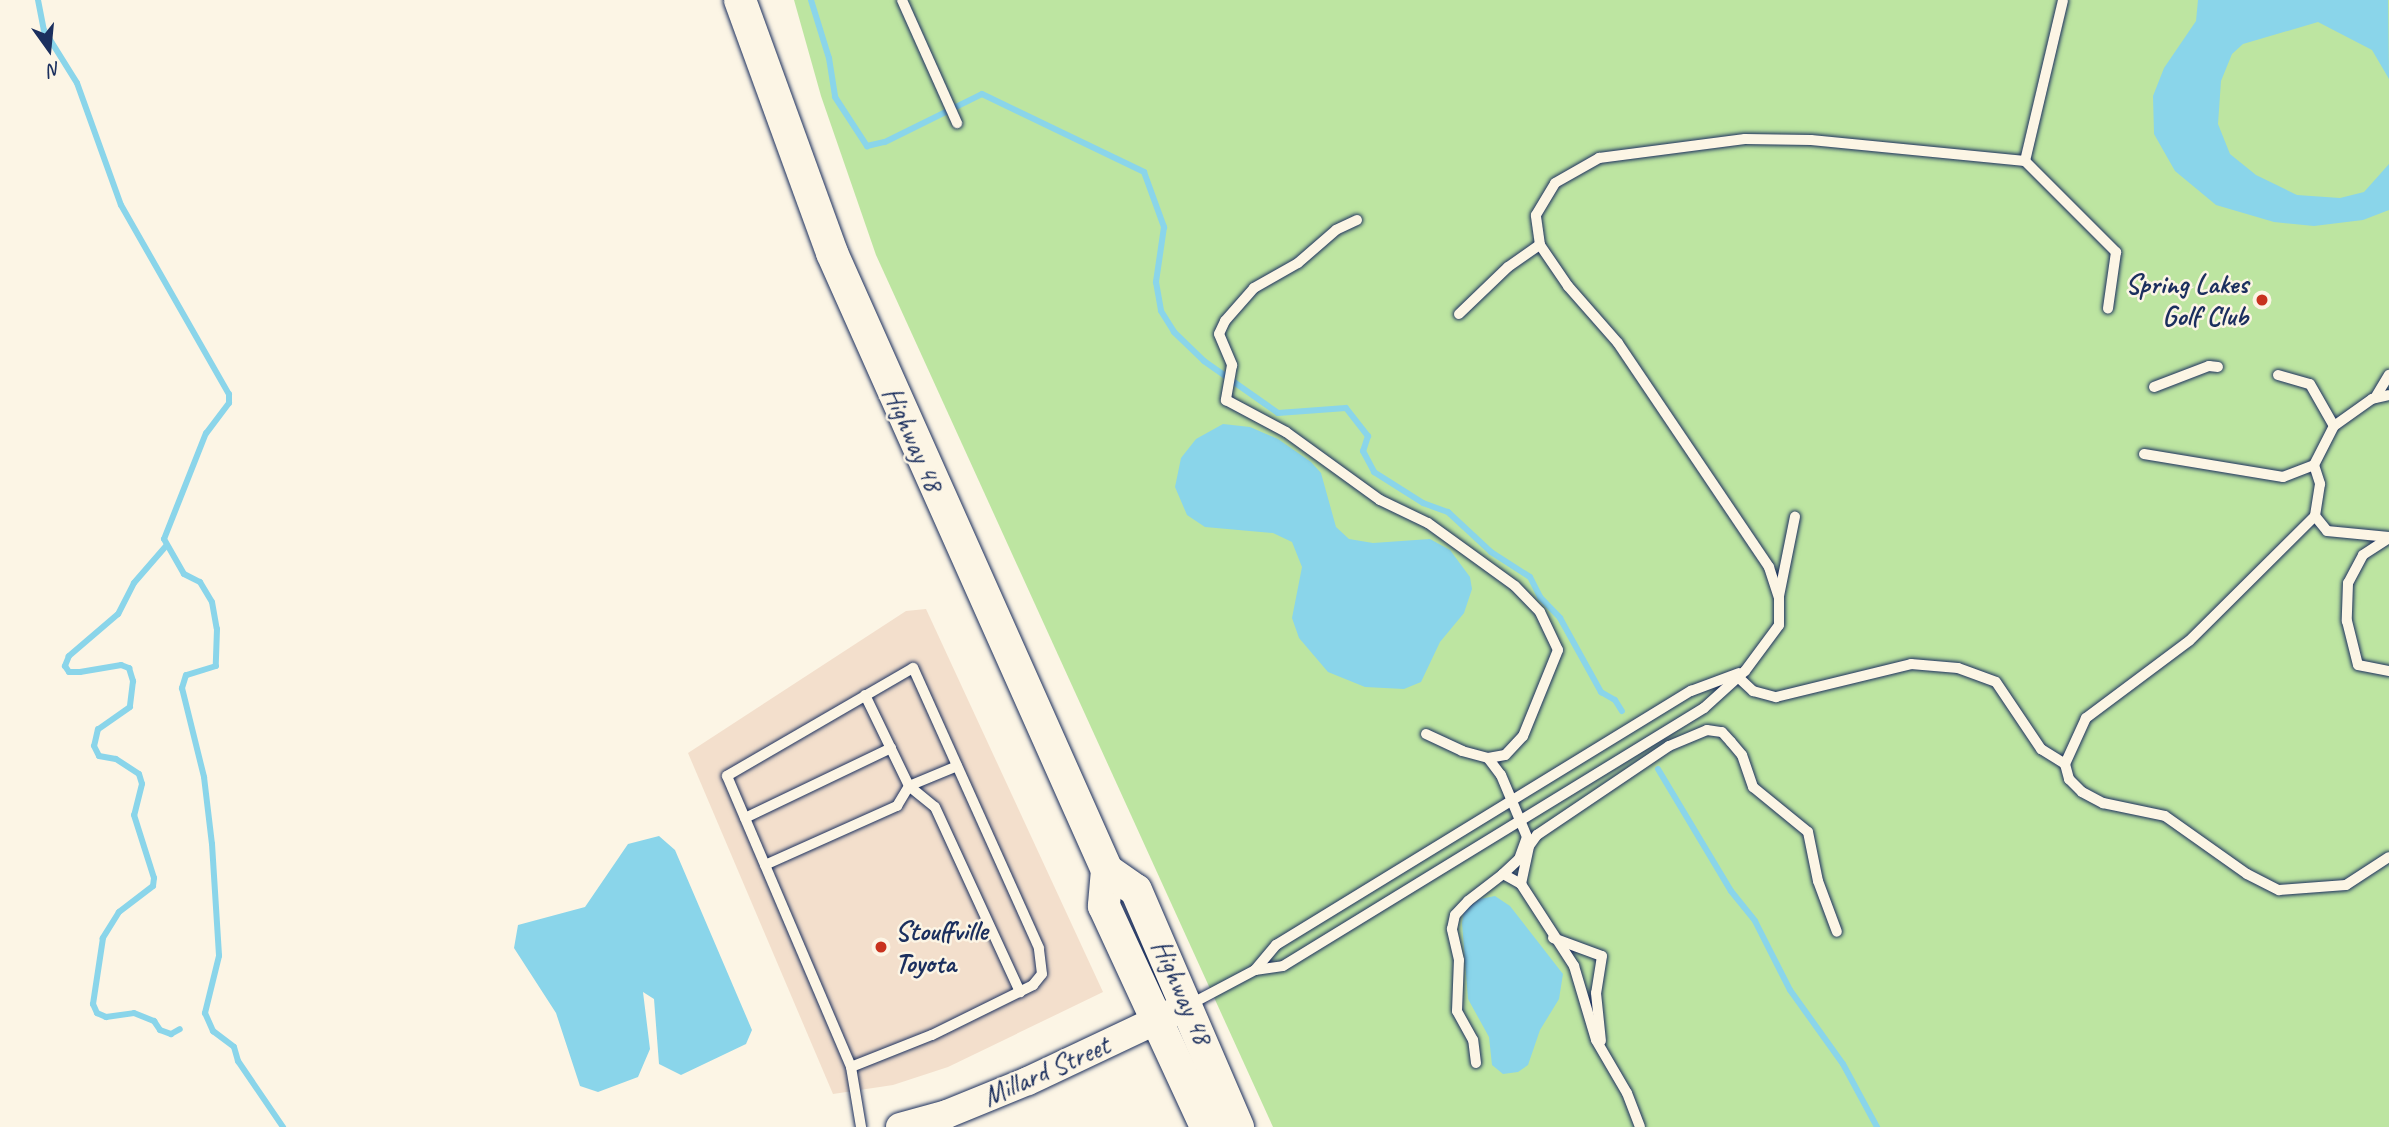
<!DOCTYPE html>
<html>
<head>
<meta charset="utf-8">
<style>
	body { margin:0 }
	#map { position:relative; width:2389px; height:1127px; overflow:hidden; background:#fcf5e5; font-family:Caveat,sans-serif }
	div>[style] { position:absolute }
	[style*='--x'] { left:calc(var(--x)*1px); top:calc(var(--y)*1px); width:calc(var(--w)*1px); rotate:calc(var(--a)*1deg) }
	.built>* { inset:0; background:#f3dfcc }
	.green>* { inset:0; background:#bde5a1 }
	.water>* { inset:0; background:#8ad5ea }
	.stream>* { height:6px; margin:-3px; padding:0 3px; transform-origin:3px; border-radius:3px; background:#8ad5ea }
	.roads { filter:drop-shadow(0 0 2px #1b2f5e) drop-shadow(0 0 2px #1b2f5e) }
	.lane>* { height:10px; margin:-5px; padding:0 5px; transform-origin:5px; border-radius:5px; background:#fcf5e5 }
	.secondary>* { height:28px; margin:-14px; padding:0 14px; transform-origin:14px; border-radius:14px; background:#fcf5e5 }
	.primary>* { height:32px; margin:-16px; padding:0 16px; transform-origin:16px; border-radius:16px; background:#fcf5e5 }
	.dots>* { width:19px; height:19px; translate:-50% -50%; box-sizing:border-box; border:4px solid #fcf5e5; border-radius:50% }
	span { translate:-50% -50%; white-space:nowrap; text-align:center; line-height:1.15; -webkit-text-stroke:5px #fcf5e5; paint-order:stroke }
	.poi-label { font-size:28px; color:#1b2f5e; font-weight:700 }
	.right { translate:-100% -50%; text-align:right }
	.left { translate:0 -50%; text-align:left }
	.street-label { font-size:28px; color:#1b2f5e }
	.north { position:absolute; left:14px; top:14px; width:70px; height:70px; -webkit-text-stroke:5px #fcf5e5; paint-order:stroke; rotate:165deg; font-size:19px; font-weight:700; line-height:28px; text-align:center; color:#1b2f5e }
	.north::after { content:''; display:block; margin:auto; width:24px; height:32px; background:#1b2f5e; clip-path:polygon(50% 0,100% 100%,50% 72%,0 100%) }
</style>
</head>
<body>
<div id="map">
	<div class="built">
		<i style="clip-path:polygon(926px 609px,1103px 992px,948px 1067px,893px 1085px,833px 1094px,688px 753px,906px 611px)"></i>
	</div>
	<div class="green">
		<i style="clip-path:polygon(794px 0,2389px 0,2389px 1127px,1273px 1127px,876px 255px,821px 96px)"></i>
	</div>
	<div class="water">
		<i style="clip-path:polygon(2198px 0,2388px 0,2389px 79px,2372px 50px,2318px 22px,2243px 44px,2232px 54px,2221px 81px,2218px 124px,2230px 154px,2256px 175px,2297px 195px,2340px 198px,2364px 192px,2389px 164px,2389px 210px,2363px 220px,2314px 226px,2274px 222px,2216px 205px,2175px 171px,2154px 134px,2153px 96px,2164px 68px,2196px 21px)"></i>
		<i style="clip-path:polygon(1223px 424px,1250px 427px,1278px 439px,1311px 462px,1321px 473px,1336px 527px,1349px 539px,1373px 543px,1430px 539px,1450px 550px,1470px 577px,1472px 589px,1464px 613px,1440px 642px,1421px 682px,1404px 689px,1365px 687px,1328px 672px,1299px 638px,1292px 618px,1302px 567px,1292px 542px,1273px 533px,1205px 527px,1187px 515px,1175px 487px,1181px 458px,1196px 439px)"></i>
		<i style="clip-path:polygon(659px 836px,675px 850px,752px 1030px,746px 1044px,681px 1075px,659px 1064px,654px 999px,643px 992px,650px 1049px,638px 1077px,598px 1092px,580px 1086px,556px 1013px,514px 948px,518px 925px,585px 907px,628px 844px)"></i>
		<i style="clip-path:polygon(1495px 896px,1510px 906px,1563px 974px,1559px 999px,1540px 1030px,1528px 1065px,1518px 1072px,1503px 1074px,1492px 1065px,1489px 1037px,1468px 999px,1462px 923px,1464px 911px,1480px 899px)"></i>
	</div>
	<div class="stream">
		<i style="--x:38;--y:0;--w:31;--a:79"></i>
		<i style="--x:44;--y:30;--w:62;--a:58.1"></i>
		<i style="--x:77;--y:83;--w:130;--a:70.2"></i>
		<i style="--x:121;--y:205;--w:218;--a:60.3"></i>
		<i style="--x:229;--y:394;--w:9;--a:90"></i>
		<i style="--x:229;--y:403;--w:38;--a:127"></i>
		<i style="--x:206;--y:433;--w:114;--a:111.6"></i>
		<i style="--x:164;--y:539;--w:40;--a:60.3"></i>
		<i style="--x:184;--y:574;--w:18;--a:27"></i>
		<i style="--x:200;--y:582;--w:23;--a:59"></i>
		<i style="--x:212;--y:602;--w:27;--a:80"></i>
		<i style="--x:217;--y:629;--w:37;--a:92"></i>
		<i style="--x:216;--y:666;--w:31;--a:163"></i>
		<i style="--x:186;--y:675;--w:14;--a:107"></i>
		<i style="--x:182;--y:688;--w:92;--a:76.1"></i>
		<i style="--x:204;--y:777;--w:67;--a:83.2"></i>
		<i style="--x:212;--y:844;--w:112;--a:86.4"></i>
		<i style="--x:219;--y:956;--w:59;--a:103.8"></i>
		<i style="--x:205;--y:1013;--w:20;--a:66"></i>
		<i style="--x:213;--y:1031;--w:26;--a:37"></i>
		<i style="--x:234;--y:1047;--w:15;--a:74"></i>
		<i style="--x:238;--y:1061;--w:80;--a:55.7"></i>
		<i style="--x:811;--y:0;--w:61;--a:72.8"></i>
		<i style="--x:829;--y:58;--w:39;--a:81"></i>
		<i style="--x:835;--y:97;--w:59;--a:56.9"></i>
		<i style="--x:867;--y:146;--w:18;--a:-13"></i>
		<i style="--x:885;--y:142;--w:108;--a:-26.3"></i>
		<i style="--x:982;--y:94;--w:180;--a:25.7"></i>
		<i style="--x:1144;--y:172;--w:59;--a:70"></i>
		<i style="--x:1164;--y:227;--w:56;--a:98.3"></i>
		<i style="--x:1156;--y:282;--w:29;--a:80"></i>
		<i style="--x:1161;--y:311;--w:25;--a:58"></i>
		<i style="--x:1174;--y:332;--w:42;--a:44"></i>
		<i style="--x:1204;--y:361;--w:90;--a:35.1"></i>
		<i style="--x:1278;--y:413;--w:68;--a:-4.2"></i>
		<i style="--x:1346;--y:408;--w:36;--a:52"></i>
		<i style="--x:1368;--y:436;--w:16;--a:108"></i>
		<i style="--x:1363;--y:451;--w:24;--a:62"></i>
		<i style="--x:1374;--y:472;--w:58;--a:32.3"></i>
		<i style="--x:1423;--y:503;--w:27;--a:20"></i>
		<i style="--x:1448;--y:512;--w:59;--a:42.9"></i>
		<i style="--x:1491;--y:552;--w:46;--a:32.7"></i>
		<i style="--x:1530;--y:577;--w:22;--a:63"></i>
		<i style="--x:1540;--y:597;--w:29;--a:46"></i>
		<i style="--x:1560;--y:618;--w:85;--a:61"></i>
		<i style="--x:1601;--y:692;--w:16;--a:30"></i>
		<i style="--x:1615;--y:700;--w:13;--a:58"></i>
		<i style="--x:166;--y:546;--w:49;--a:130.9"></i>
		<i style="--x:134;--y:583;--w:35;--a:117"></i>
		<i style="--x:118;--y:614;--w:65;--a:139.4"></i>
		<i style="--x:69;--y:656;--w:11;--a:112"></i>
		<i style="--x:65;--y:666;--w:7;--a:56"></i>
		<i style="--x:69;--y:672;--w:11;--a:0"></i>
		<i style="--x:80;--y:672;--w:42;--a:-9.7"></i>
		<i style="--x:121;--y:665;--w:9;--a:21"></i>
		<i style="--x:129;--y:668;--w:14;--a:73"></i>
		<i style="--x:133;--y:681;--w:26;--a:97"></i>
		<i style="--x:130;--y:707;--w:39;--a:145"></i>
		<i style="--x:98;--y:729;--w:17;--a:103"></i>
		<i style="--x:94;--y:746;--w:11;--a:63"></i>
		<i style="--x:99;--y:756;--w:17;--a:10"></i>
		<i style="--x:116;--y:759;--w:27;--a:33"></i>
		<i style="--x:139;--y:774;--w:10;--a:73"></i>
		<i style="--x:142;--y:784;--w:32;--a:104"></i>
		<i style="--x:134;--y:815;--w:66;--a:72.4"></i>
		<i style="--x:154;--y:878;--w:8;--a:97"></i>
		<i style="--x:153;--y:886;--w:43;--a:142.6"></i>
		<i style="--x:119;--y:912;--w:31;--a:122"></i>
		<i style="--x:103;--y:938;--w:67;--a:98.6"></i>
		<i style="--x:93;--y:1004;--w:10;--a:66"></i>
		<i style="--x:97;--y:1013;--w:10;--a:24"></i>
		<i style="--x:106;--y:1017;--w:28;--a:-8"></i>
		<i style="--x:134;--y:1013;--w:22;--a:22"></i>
		<i style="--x:154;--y:1021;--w:11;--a:56"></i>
		<i style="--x:160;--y:1030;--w:12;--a:20"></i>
		<i style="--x:171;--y:1034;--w:10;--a:-29"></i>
		<i style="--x:1658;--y:769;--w:142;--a:59.1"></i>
		<i style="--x:1731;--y:891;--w:38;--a:51"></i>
		<i style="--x:1755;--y:921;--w:77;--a:63.1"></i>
		<i style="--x:1790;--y:990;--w:91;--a:54.4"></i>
		<i style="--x:1843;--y:1064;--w:72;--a:61.6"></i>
	</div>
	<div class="roads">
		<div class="lane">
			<i style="--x:902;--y:0;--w:135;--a:65.9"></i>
			<i style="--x:2025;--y:161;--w:129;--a:45"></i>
			<i style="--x:2116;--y:252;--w:57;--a:98.1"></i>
			<i style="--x:1357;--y:220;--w:23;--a:155"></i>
			<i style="--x:1336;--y:230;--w:50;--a:139"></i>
			<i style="--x:1298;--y:263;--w:51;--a:150.4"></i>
			<i style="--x:1254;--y:288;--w:44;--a:131.3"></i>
			<i style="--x:1225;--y:321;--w:14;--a:115"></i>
			<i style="--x:1219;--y:334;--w:34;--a:67"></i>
			<i style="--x:1232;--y:365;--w:36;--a:100"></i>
			<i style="--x:1226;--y:400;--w:68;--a:28.1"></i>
			<i style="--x:1286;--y:432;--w:116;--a:35.9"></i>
			<i style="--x:1380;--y:500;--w:53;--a:25.6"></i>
			<i style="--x:1428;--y:523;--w:107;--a:35.9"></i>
			<i style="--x:1515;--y:586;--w:36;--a:46"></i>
			<i style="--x:1540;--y:612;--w:42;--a:64.7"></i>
			<i style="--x:1558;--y:650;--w:93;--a:112.1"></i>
			<i style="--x:1523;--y:736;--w:26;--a:133"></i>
			<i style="--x:1505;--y:755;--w:17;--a:170"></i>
			<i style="--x:1459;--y:314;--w:68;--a:-43.8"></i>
			<i style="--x:1508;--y:267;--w:39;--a:-35"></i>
			<i style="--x:2278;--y:375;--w:33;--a:16"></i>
			<i style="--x:2310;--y:384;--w:48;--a:60.3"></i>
			<i style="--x:2154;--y:387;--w:59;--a:-20.9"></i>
			<i style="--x:2209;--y:366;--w:9;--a:6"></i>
			<i style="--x:2375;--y:398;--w:27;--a:-59"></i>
			<i style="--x:2144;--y:454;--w:141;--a:9.4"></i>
			<i style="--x:2283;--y:477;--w:33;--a:-21"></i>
			<i style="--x:2314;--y:465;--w:44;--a:-62.9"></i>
			<i style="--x:2334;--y:426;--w:47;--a:-35.4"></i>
			<i style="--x:2372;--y:399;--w:17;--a:-13"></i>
			<i style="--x:2314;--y:465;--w:20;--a:72"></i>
			<i style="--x:2320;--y:484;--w:32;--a:99"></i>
			<i style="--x:2315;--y:516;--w:19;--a:51"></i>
			<i style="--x:2327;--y:531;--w:62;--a:5.5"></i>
			<i style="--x:2315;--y:516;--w:177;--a:135.2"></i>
			<i style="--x:2189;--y:641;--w:129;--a:143.2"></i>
			<i style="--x:2086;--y:718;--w:51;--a:114.5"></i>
			<i style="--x:2065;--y:764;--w:16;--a:75"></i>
			<i style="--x:2069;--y:779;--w:18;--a:45"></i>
			<i style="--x:2082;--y:792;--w:24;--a:28"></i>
			<i style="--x:2103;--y:803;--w:63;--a:11.8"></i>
			<i style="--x:2165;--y:816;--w:100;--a:35.3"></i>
			<i style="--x:2247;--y:874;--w:36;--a:27"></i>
			<i style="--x:2279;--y:890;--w:67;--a:-4.3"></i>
			<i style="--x:2346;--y:885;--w:51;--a:-33.1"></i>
			<i style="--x:2389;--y:538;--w:31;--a:147"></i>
			<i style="--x:2363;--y:555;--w:32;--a:118"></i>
			<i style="--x:2348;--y:583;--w:38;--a:92"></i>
			<i style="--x:2347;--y:621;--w:45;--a:76"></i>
			<i style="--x:2358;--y:665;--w:32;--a:11"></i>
			<i style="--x:1779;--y:596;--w:81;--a:-78.6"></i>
			<i style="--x:1738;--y:677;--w:21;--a:43"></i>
			<i style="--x:1753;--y:691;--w:24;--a:15"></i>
			<i style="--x:1776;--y:697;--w:139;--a:-13.7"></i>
			<i style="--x:1911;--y:664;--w:47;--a:4.9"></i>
			<i style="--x:1958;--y:668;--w:40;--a:20.2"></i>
			<i style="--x:1996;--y:682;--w:81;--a:56.1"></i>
			<i style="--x:2041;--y:749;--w:28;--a:32"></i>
			<i style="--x:865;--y:695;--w:101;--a:64.2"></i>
			<i style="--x:909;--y:786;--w:33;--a:39"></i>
			<i style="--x:935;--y:807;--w:204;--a:65.3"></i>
			<i style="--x:1426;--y:734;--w:40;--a:25"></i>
			<i style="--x:1462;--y:751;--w:27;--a:15"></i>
			<i style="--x:1488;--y:758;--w:21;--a:53"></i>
			<i style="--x:1501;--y:775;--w:67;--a:67.2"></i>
			<i style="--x:1527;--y:837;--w:23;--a:110"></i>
			<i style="--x:1519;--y:859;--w:22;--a:137"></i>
			<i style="--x:745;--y:818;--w:162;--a:-25.6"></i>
			<i style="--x:765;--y:865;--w:145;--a:-24.1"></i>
			<i style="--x:897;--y:806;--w:23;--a:-59"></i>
			<i style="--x:909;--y:786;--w:52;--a:-22.6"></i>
			<i style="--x:1521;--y:884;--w:39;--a:-78"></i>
			<i style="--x:1529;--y:846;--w:14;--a:-54"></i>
			<i style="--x:1537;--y:835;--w:159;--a:-34"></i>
			<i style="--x:1669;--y:746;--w:41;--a:-22.8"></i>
			<i style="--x:1707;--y:730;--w:15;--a:8"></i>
			<i style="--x:1722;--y:732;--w:13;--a:48"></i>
			<i style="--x:1731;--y:742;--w:17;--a:50"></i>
			<i style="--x:1742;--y:755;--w:34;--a:71"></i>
			<i style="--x:1753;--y:787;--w:71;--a:39.3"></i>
			<i style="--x:1808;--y:832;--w:50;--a:78.5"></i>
			<i style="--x:1818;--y:881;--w:54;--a:69.6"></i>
			<i style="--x:1553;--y:938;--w:52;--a:20.2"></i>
			<i style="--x:1602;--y:956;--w:37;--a:99"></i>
			<i style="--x:1596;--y:993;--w:48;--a:84.1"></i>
			<i style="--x:1255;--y:970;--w:33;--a:-50"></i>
			<i style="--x:1276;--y:945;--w:487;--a:-31.5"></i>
			<i style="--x:1691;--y:691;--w:51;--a:-20.6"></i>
			<i style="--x:1189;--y:1005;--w:75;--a:-27.9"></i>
			<i style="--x:1255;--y:970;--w:28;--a:-8"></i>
			<i style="--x:1283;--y:966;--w:494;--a:-31.5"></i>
			<i style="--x:1704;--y:708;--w:55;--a:-42.1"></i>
			<i style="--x:1745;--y:671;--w:57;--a:-53.5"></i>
			<i style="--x:1779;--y:625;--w:27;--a:-90"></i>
			<i style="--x:1779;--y:598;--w:33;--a:-108"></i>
			<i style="--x:1769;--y:567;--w:270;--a:-124"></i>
			<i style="--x:1618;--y:343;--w:76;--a:-131.3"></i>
			<i style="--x:1568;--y:286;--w:50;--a:-124.3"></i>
			<i style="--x:1540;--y:245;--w:30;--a:-98"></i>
			<i style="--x:1536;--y:215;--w:37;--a:-59"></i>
			<i style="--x:1555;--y:183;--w:51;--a:-29.6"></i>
			<i style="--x:1599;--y:158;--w:147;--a:-7.4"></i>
			<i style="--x:1745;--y:139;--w:66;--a:0.9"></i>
			<i style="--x:1811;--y:140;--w:215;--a:5.6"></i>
			<i style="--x:2025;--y:161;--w:165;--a:-76.7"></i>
			<i style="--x:1476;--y:1063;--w:23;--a:-97"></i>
			<i style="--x:1473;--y:1040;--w:33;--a:-119"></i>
			<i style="--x:1457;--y:1011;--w:51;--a:-87.8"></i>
			<i style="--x:1459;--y:960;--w:32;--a:-103"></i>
			<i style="--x:1452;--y:929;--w:14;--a:-78"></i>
			<i style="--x:1455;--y:915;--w:19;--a:-47"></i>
			<i style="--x:1468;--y:901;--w:44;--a:-37.6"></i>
			<i style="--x:1503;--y:874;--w:21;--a:29"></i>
			<i style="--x:1521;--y:884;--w:98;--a:57.1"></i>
			<i style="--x:1574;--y:966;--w:77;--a:73.4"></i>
			<i style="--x:1596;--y:1040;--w:61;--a:59.7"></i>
			<i style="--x:1627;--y:1093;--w:36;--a:69"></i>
			<i style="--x:851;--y:1067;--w:87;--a:-21.6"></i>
			<i style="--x:932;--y:1035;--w:113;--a:-26.3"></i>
			<i style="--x:1033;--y:985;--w:14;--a:-51"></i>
			<i style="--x:1042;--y:974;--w:26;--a:-97"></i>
			<i style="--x:1039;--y:948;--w:307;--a:-114.2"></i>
			<i style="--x:913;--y:668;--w:215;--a:149.9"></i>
			<i style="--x:727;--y:776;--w:316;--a:66.9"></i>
			<i style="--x:851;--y:1067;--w:61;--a:80.5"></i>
		</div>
		<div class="secondary">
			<i style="--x:900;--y:1127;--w:49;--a:-15.5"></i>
			<i style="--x:947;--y:1114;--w:87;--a:-22.2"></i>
			<i style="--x:1028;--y:1081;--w:176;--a:-25.3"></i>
		</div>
		<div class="primary">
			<i style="--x:740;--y:0;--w:269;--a:70"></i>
			<i style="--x:832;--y:253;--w:676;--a:65.98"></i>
			<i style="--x:1107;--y:870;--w:36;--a:95"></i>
			<i style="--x:1104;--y:906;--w:243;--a:65.2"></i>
			<i style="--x:1107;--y:870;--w:35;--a:35"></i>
			<i style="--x:1136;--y:890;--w:258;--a:66.7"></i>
		</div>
	</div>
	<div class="dots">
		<i style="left:2262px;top:300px;background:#c8321e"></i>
		<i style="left:881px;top:947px;background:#c8321e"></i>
	</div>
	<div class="poi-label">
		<span class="right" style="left:2248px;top:300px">Spring Lakes<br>Golf Club</span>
		<span class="left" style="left:895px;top:947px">Stouffville<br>Toyota</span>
	</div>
	<div class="street-label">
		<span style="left:913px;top:439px;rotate:66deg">Highway 48</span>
		<span style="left:1182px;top:992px;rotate:66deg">Highway 48</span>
		<span style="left:1046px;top:1071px;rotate:-24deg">Millard Street</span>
	</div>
	<div class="north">N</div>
</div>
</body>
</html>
